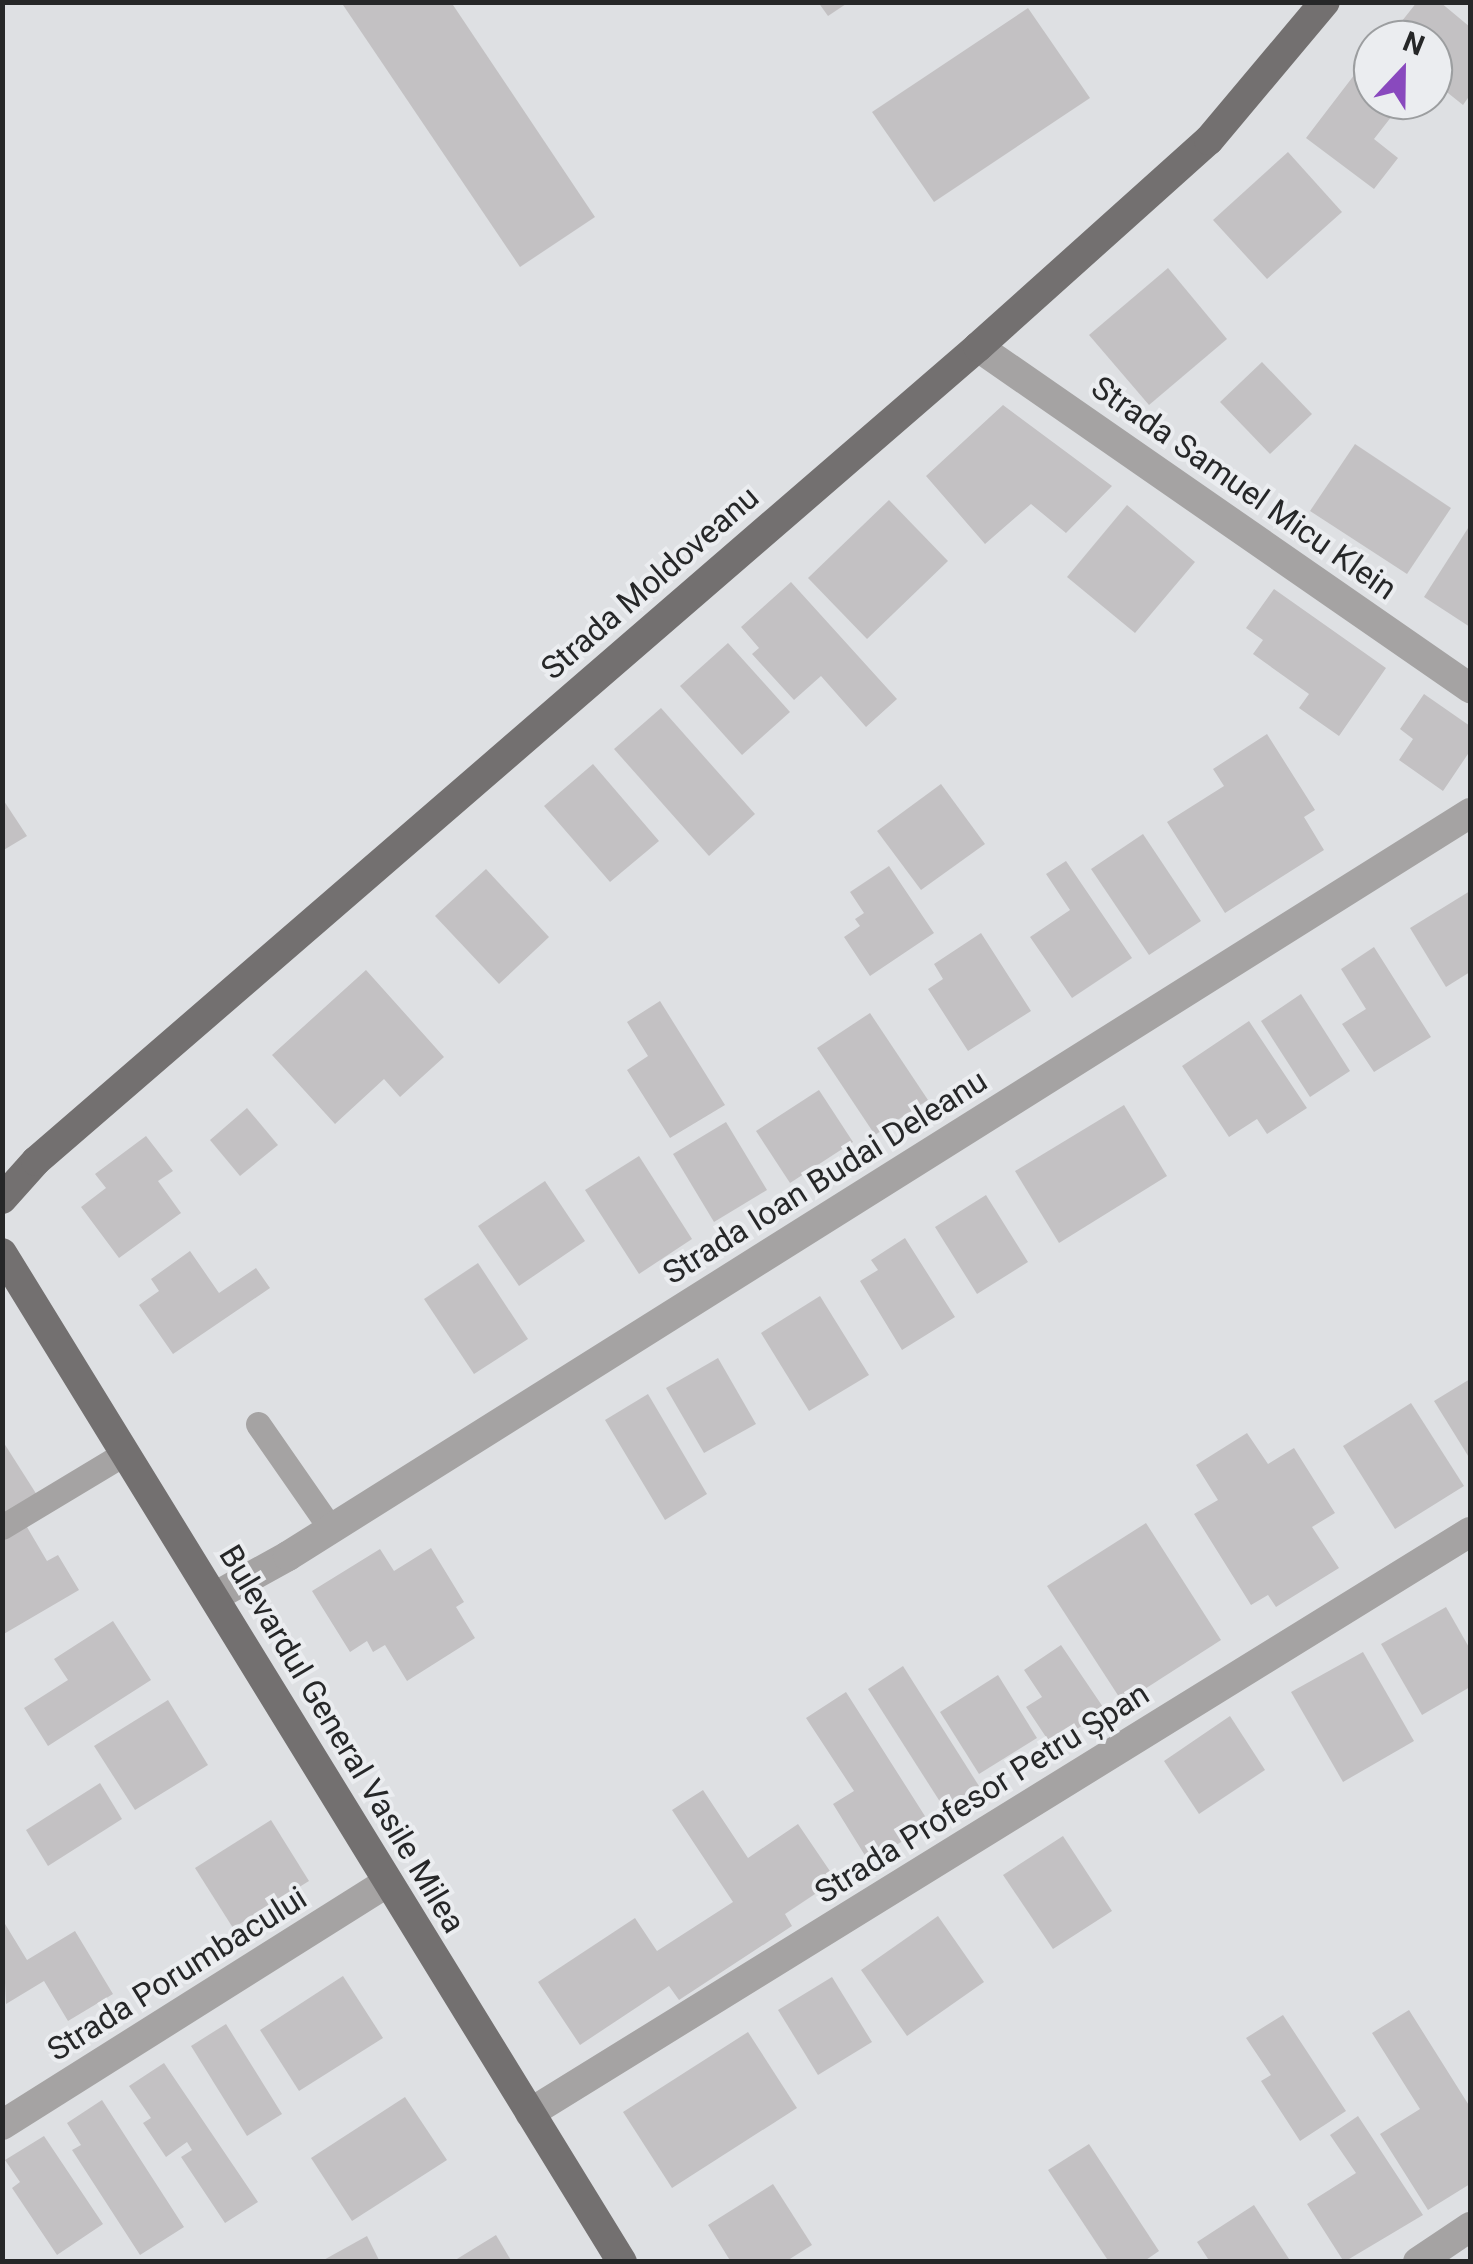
<!DOCTYPE html>
<html>
<head>
<meta charset="utf-8">
<style>
	body { margin:0 }
	#map { position:relative; width:1473px; height:2264px; overflow:hidden; background:#dee0e3; font-family:Roboto,sans-serif }
	div>[style] { position:absolute }
	[style*='--x'] { left:calc(var(--x)*1px); top:calc(var(--y)*1px); width:calc(var(--w)*1px); rotate:calc(var(--a)*1deg) }
	.building>* { inset:0; background:#c3c1c3 }
	.lane>* { height:25px; margin:-12.5px; padding:0 12.5px; transform-origin:12.5px; border-radius:12.5px; background:#a5a3a3 }
	.street>* { height:30px; margin:-15px; padding:0 15px; transform-origin:15px; border-radius:15px; background:#a5a3a3 }
	.primary>* { height:30px; margin:-15px; padding:0 15px; transform-origin:15px; border-radius:15px; background:#737070 }
	span { translate:-50% -50%; white-space:nowrap; text-align:center; line-height:1.15; -webkit-text-stroke:8px #ebedf0; paint-order:stroke }
	.street-label { font-size:32px; color:#262728 }
	.frame { position:absolute; inset:0; border:5px solid #262728; pointer-events:none }
	.north { position:absolute; left:1353px; top:20px; width:100px; height:100px; box-sizing:border-box; background:#ebedf0; border:2px solid #9c9ea0; border-radius:50%; rotate:22deg; font-size:28px; font-weight:700; line-height:40px; text-align:center; color:#262728 }
	.north::after { content:''; display:block; margin:auto; width:35px; height:45px; background:#8949be; clip-path:polygon(50% 0,100% 100%,50% 72%,0 100%) }
</style>
</head>
<body>
<div id="map">
	<div class="building">
		<i style="clip-path:polygon(341px 2px,451px 2px,595px 217px,520px 267px)"></i>
		<i style="clip-path:polygon(818px 2px,849px 2px,828px 16px)"></i>
		<i style="clip-path:polygon(1417px 2px,1440px 2px,1470px 27px,1470px 95px,1463px 105px,1433px 81px,1433px 40px,1387px 40px)"></i>
		<i style="clip-path:polygon(1028px 8px,1090px 98px,934px 202px,872px 112px)"></i>
		<i style="clip-path:polygon(1358px 70px,1373px 81px,1373px 100px,1402px 103px,1374px 139px,1398px 158px,1374px 189px,1306px 138px)"></i>
		<i style="clip-path:polygon(1288px 152px,1342px 212px,1267px 279px,1213px 220px)"></i>
		<i style="clip-path:polygon(1168px 268px,1227px 339px,1149px 405px,1089px 335px)"></i>
		<i style="clip-path:polygon(1262px 362px,1312px 414px,1270px 454px,1220px 402px)"></i>
		<i style="clip-path:polygon(1003px 405px,1112px 486px,1066px 533px,1031px 504px,985px 544px,926px 476px)"></i>
		<i style="clip-path:polygon(1355px 444px,1451px 508px,1407px 574px,1310px 511px)"></i>
		<i style="clip-path:polygon(889px 500px,948px 561px,867px 639px,808px 578px)"></i>
		<i style="clip-path:polygon(1127px 505px,1195px 562px,1135px 633px,1067px 577px)"></i>
		<i style="clip-path:polygon(1470px 525px,1470px 627px,1424px 597px)"></i>
		<i style="clip-path:polygon(791px 582px,897px 699px,866px 727px,821px 676px,794px 700px,752px 654px,759px 648px,741px 627px)"></i>
		<i style="clip-path:polygon(1274px 589px,1386px 668px,1339px 736px,1299px 708px,1309px 694px,1253px 654px,1263px 640px,1246px 628px)"></i>
		<i style="clip-path:polygon(728px 643px,790px 712px,742px 755px,680px 686px)"></i>
		<i style="clip-path:polygon(1424px 694px,1470px 726px,1470px 751px,1443px 791px,1399px 760px,1413px 739px,1400px 729px)"></i>
		<i style="clip-path:polygon(661px 708px,755px 814px,709px 856px,614px 749px)"></i>
		<i style="clip-path:polygon(1267px 734px,1315px 810px,1304px 817px,1324px 850px,1225px 913px,1167px 822px,1224px 786px,1213px 769px)"></i>
		<i style="clip-path:polygon(593px 764px,659px 841px,610px 882px,544px 806px)"></i>
		<i style="clip-path:polygon(941px 784px,985px 844px,921px 890px,877px 831px)"></i>
		<i style="clip-path:polygon(2px 798px,27px 836px,2px 851px)"></i>
		<i style="clip-path:polygon(1143px 834px,1201px 921px,1149px 955px,1091px 869px)"></i>
		<i style="clip-path:polygon(1066px 861px,1132px 958px,1072px 998px,1030px 937px,1070px 910px,1046px 874px)"></i>
		<i style="clip-path:polygon(889px 866px,934px 933px,870px 976px,844px 937px,860px 926px,855px 919px,864px 913px,850px 892px)"></i>
		<i style="clip-path:polygon(486px 869px,549px 937px,499px 984px,435px 916px)"></i>
		<i style="clip-path:polygon(1470px 891px,1470px 972px,1446px 987px,1410px 928px)"></i>
		<i style="clip-path:polygon(981px 933px,1031px 1011px,968px 1051px,928px 989px,943px 979px,934px 964px)"></i>
		<i style="clip-path:polygon(1374px 947px,1431px 1037px,1374px 1072px,1342px 1024px,1366px 1009px,1341px 969px)"></i>
		<i style="clip-path:polygon(366px 970px,444px 1057px,400px 1097px,384px 1079px,335px 1124px,272px 1055px)"></i>
		<i style="clip-path:polygon(1301px 994px,1350px 1071px,1310px 1097px,1261px 1021px)"></i>
		<i style="clip-path:polygon(660px 1001px,725px 1105px,670px 1138px,627px 1070px,648px 1056px,627px 1022px)"></i>
		<i style="clip-path:polygon(870px 1013px,928px 1100px,875px 1135px,817px 1048px)"></i>
		<i style="clip-path:polygon(1249px 1021px,1307px 1108px,1267px 1134px,1257px 1119px,1229px 1137px,1182px 1066px)"></i>
		<i style="clip-path:polygon(819px 1090px,853px 1142px,790px 1183px,756px 1131px)"></i>
		<i style="clip-path:polygon(1124px 1105px,1167px 1176px,1059px 1243px,1015px 1171px)"></i>
		<i style="clip-path:polygon(247px 1108px,278px 1145px,240px 1176px,210px 1140px)"></i>
		<i style="clip-path:polygon(726px 1122px,767px 1190px,714px 1222px,673px 1154px)"></i>
		<i style="clip-path:polygon(146px 1136px,173px 1171px,158px 1181px,181px 1213px,119px 1258px,81px 1207px,106px 1188px,95px 1174px)"></i>
		<i style="clip-path:polygon(639px 1156px,692px 1239px,639px 1274px,585px 1190px)"></i>
		<i style="clip-path:polygon(545px 1181px,585px 1241px,519px 1286px,478px 1226px)"></i>
		<i style="clip-path:polygon(986px 1195px,1028px 1262px,977px 1294px,935px 1227px)"></i>
		<i style="clip-path:polygon(905px 1238px,955px 1317px,902px 1350px,860px 1281px,878px 1270px,871px 1260px)"></i>
		<i style="clip-path:polygon(190px 1251px,219px 1293px,256px 1268px,270px 1288px,173px 1354px,139px 1305px,159px 1291px,151px 1279px)"></i>
		<i style="clip-path:polygon(478px 1263px,528px 1339px,474px 1374px,424px 1299px)"></i>
		<i style="clip-path:polygon(820px 1296px,869px 1375px,809px 1411px,761px 1333px)"></i>
		<i style="clip-path:polygon(718px 1358px,756px 1424px,704px 1453px,666px 1388px)"></i>
		<i style="clip-path:polygon(1470px 1379px,1470px 1459px,1434px 1401px)"></i>
		<i style="clip-path:polygon(648px 1394px,707px 1494px,665px 1520px,605px 1420px)"></i>
		<i style="clip-path:polygon(1411px 1403px,1464px 1486px,1395px 1529px,1343px 1446px)"></i>
		<i style="clip-path:polygon(1247px 1433px,1268px 1464px,1294px 1448px,1335px 1513px,1312px 1527px,1339px 1568px,1276px 1607px,1268px 1595px,1251px 1605px,1194px 1514px,1218px 1500px,1196px 1465px)"></i>
		<i style="clip-path:polygon(2px 1440px,37px 1495px,2px 1517px)"></i>
		<i style="clip-path:polygon(24px 1522px,47px 1561px,58px 1555px,79px 1590px,2px 1635px,2px 1534px)"></i>
		<i style="clip-path:polygon(1146px 1523px,1221px 1640px,1123px 1703px,1047px 1586px)"></i>
		<i style="clip-path:polygon(431px 1548px,464px 1602px,456px 1607px,475px 1638px,407px 1681px,385px 1645px,373px 1652px,367px 1641px,350px 1652px,312px 1591px,380px 1549px,394px 1571px)"></i>
		<i style="clip-path:polygon(1446px 1607px,1470px 1649px,1470px 1687px,1422px 1715px,1381px 1644px)"></i>
		<i style="clip-path:polygon(113px 1621px,151px 1680px,48px 1746px,24px 1708px,68px 1680px,54px 1659px)"></i>
		<i style="clip-path:polygon(1061px 1645px,1105px 1710px,1052px 1746px,1026px 1707px,1042px 1697px,1024px 1670px)"></i>
		<i style="clip-path:polygon(1363px 1652px,1414px 1741px,1343px 1782px,1291px 1692px)"></i>
		<i style="clip-path:polygon(903px 1666px,979px 1786px,944px 1808px,868px 1689px)"></i>
		<i style="clip-path:polygon(998px 1675px,1037px 1738px,979px 1774px,940px 1712px)"></i>
		<i style="clip-path:polygon(846px 1692px,930px 1824px,869px 1862px,833px 1804px,854px 1791px,806px 1718px)"></i>
		<i style="clip-path:polygon(168px 1700px,208px 1765px,135px 1810px,94px 1746px)"></i>
		<i style="clip-path:polygon(1230px 1716px,1265px 1770px,1199px 1814px,1164px 1761px)"></i>
		<i style="clip-path:polygon(100px 1783px,122px 1819px,48px 1866px,26px 1830px)"></i>
		<i style="clip-path:polygon(703px 1790px,748px 1858px,798px 1824px,836px 1880px,785px 1914px,792px 1926px,679px 2000px,669px 1986px,580px 2045px,538px 1982px,635px 1918px,657px 1951px,733px 1902px,672px 1810px)"></i>
		<i style="clip-path:polygon(271px 1820px,309px 1881px,233px 1928px,195px 1868px)"></i>
		<i style="clip-path:polygon(1063px 1836px,1112px 1911px,1053px 1949px,1003px 1875px)"></i>
		<i style="clip-path:polygon(938px 1916px,984px 1982px,907px 2036px,861px 1970px)"></i>
		<i style="clip-path:polygon(2px 1919px,27px 1960px,75px 1931px,113px 1994px,68px 2021px,44px 1981px,6px 2004px)"></i>
		<i style="clip-path:polygon(343px 1976px,383px 2038px,299px 2091px,260px 2030px)"></i>
		<i style="clip-path:polygon(832px 1977px,872px 2042px,818px 2075px,778px 2010px)"></i>
		<i style="clip-path:polygon(1409px 2010px,1470px 2107px,1470px 2184px,1428px 2210px,1380px 2134px,1420px 2109px,1372px 2033px)"></i>
		<i style="clip-path:polygon(1283px 2015px,1346px 2111px,1300px 2141px,1261px 2081px,1271px 2075px,1246px 2038px)"></i>
		<i style="clip-path:polygon(226px 2024px,282px 2114px,247px 2136px,191px 2046px)"></i>
		<i style="clip-path:polygon(748px 2032px,797px 2108px,672px 2188px,623px 2112px)"></i>
		<i style="clip-path:polygon(164px 2063px,258px 2202px,225px 2223px,181px 2157px,192px 2150px,187px 2142px,166px 2157px,143px 2123px,151px 2118px,129px 2086px)"></i>
		<i style="clip-path:polygon(405px 2097px,447px 2160px,352px 2221px,311px 2158px)"></i>
		<i style="clip-path:polygon(102px 2100px,184px 2227px,140px 2255px,72px 2150px,81px 2145px,67px 2123px)"></i>
		<i style="clip-path:polygon(1358px 2116px,1423px 2215px,1344px 2262px,1307px 2204px,1356px 2173px,1330px 2135px)"></i>
		<i style="clip-path:polygon(44px 2136px,103px 2224px,57px 2255px,12px 2188px,20px 2182px,5px 2160px)"></i>
		<i style="clip-path:polygon(1089px 2144px,1159px 2251px,1143px 2262px,1109px 2262px,1048px 2170px)"></i>
		<i style="clip-path:polygon(773px 2184px,812px 2245px,785px 2262px,731px 2262px,708px 2225px)"></i>
		<i style="clip-path:polygon(1254px 2205px,1291px 2262px,1210px 2262px,1197px 2242px)"></i>
		<i style="clip-path:polygon(496px 2235px,512px 2262px,452px 2262px)"></i>
		<i style="clip-path:polygon(367px 2236px,380px 2262px,320px 2262px)"></i>
	</div>
	<div class="lane">
		<i style="--x:258;--y:1424;--w:128;--a:55.2"></i>
		<i style="--x:2;--y:1527;--w:144;--a:-31"></i>
	</div>
	<div class="street">
		<i style="--x:978;--y:347;--w:599;--a:34.73"></i>
		<i style="--x:214;--y:1597;--w:85;--a:-29"></i>
		<i style="--x:288;--y:1556;--w:1396;--a:-32.15"></i>
		<i style="--x:530;--y:2113;--w:1105;--a:-31.72"></i>
		<i style="--x:2;--y:2125;--w:456;--a:-32.2"></i>
		<i style="--x:1418;--y:2262;--w:63;--a:-33.9"></i>
	</div>
	<div class="primary">
		<i style="--x:2;--y:1199;--w:51;--a:-48.2"></i>
		<i style="--x:36;--y:1161;--w:1245;--a:-40.83"></i>
		<i style="--x:978;--y:347;--w:310;--a:-41.9"></i>
		<i style="--x:1209;--y:140;--w:180;--a:-50"></i>
		<i style="--x:2;--y:1253;--w:1184;--a:58.43"></i>
	</div>
	<div class="street-label">
		<span style="left:1244px;top:488px;rotate:35deg">Strada Samuel Micu Klein</span>
		<span style="left:650px;top:583px;rotate:-41deg">Strada Moldoveanu</span>
		<span style="left:825px;top:1177px;rotate:-32deg">Strada Ioan Budai Deleanu</span>
		<span style="left:342px;top:1739px;rotate:59deg">Bulevardul General Vasile Milea</span>
		<span style="left:982px;top:1793px;rotate:-32deg">Strada Profesor Petru Șpan</span>
		<span style="left:177px;top:1974px;rotate:-32deg">Strada Porumbacului</span>
	</div>
	<div class="frame"></div>
	<div class="north">N</div>
</div>
</body>
</html>
